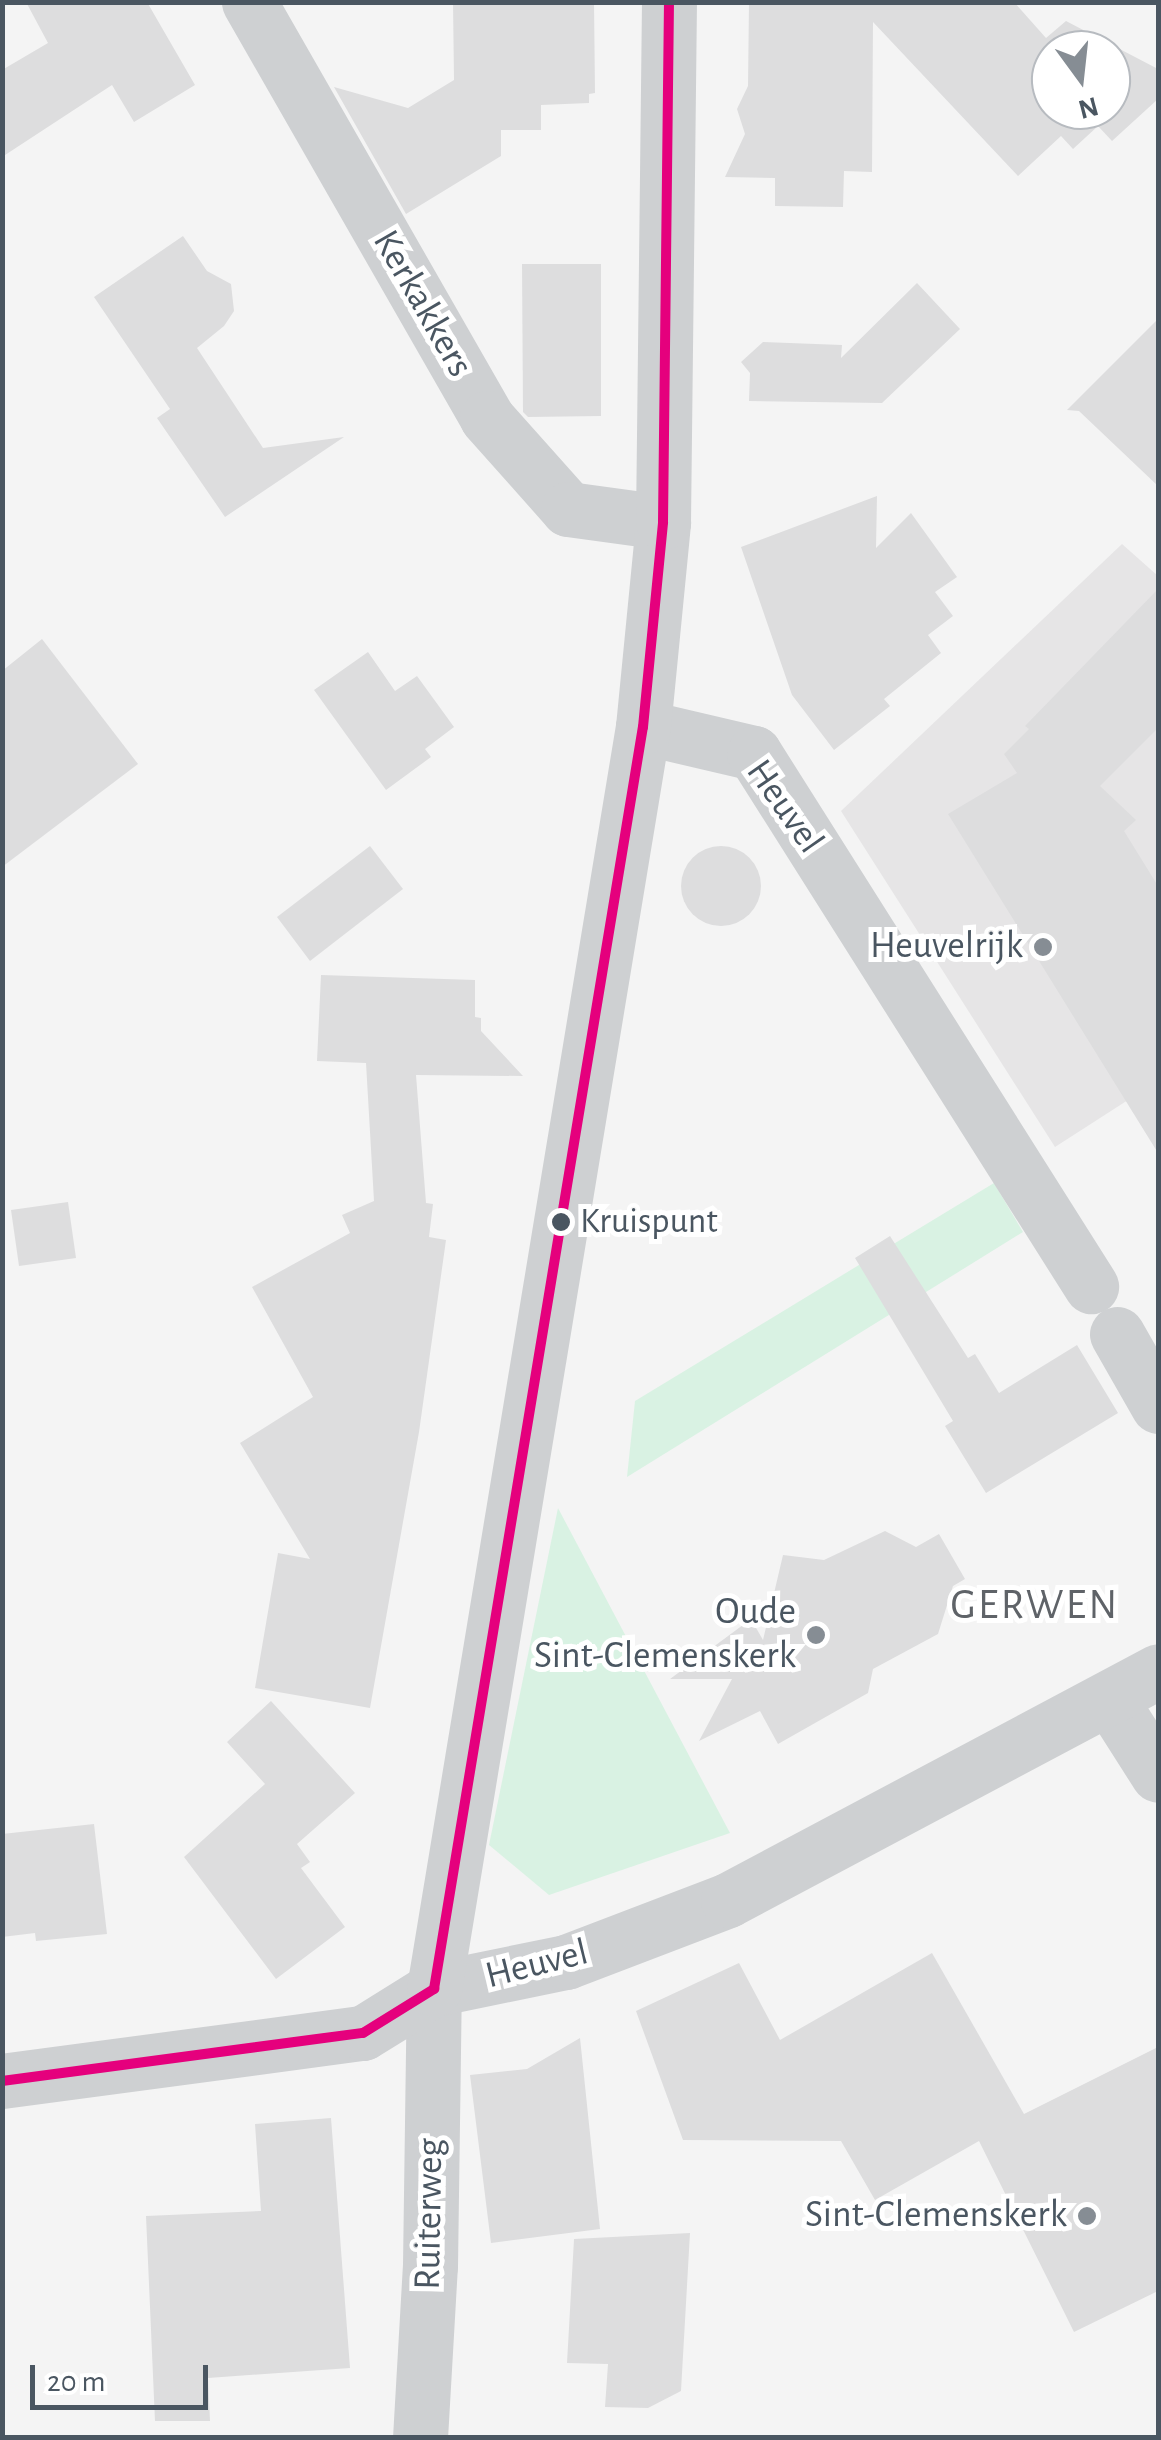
<!DOCTYPE html>
<html>
<head>
<meta charset="utf-8">
<style>
	body { margin:0 }
	#map { position:relative; width:1161px; height:2440px; overflow:hidden; background:#f4f4f4; font-family:"Alegreya Sans",sans-serif }
	div>[style] { position:absolute }
	[style*='--x'] { left:calc(var(--x)*1px); top:calc(var(--y)*1px); width:calc(var(--w)*1px); rotate:calc(var(--a)*1deg) }
	.education>* { inset:0; background:#e6e5e6 }
	.green>* { inset:0; background:#d9f2e3 }
	.building>* { inset:0; background:#ddddde }
	.round { border-radius:50% }
	.minor>* { height:55px; margin:-27.5px; padding:0 27.5px; transform-origin:27.5px; border-radius:27.5px; background:#ced0d2 }
	.tertiary>* { height:55px; margin:-27.5px; padding:0 27.5px; transform-origin:27.5px; border-radius:27.5px; background:#ced0d2 }
	.bus-1>* { height:10px; margin:-5px; padding:0 5px; transform-origin:5px; border-radius:5px; background:#e5007d }
	.dots>* { width:28px; height:28px; translate:-50% -50%; box-sizing:border-box; border:5px solid #fff; border-radius:50% }
	span { translate:-50% -50%; white-space:nowrap; text-align:center; line-height:1.15; -webkit-text-stroke:10px #fff; paint-order:stroke }
	.bus-label { font-size:36px; color:#4a5661 }
	.left { translate:0 -50%; text-align:left }
	.street-label { font-size:38px; color:#4a5661 }
	.poi-label { font-size:38px; color:#4a5661 }
	.right { translate:-100% -50%; text-align:right }
	.quarter-label { font-size:42px; color:#5f6368; letter-spacing:2.5px }
	.frame { position:absolute; inset:0; border:5px solid #4a5661; pointer-events:none }
	.north { position:absolute; left:1031px; top:30px; width:100px; height:100px; box-sizing:border-box; background:#fff; border:2px solid #b7bbc0; border-radius:50%; rotate:165deg; font-size:28px; font-weight:700; line-height:40px; text-align:center; color:#4a5661 }
	.north::after { content:''; display:block; margin:auto; width:35px; height:45px; background:#868d94; clip-path:polygon(50% 0,100% 100%,50% 72%,0 100%) }
	.scale { position:absolute; left:30px; top:2365px; width:178px; height:45px; box-sizing:border-box; border:5px solid #4a5661; border-top:0; padding-left:12px; font-size:30px; line-height:35px; white-space:nowrap; color:#4a5661; -webkit-text-stroke:8px #fff; paint-order:stroke }
</style>
</head>
<body>
<div id="map">
	<div class="education">
		<i style="clip-path:polygon(1122px 544px,1158px 576px,1158px 1086px,1156px 1082px,1055px 1147px,841px 811px)"></i>
	</div>
	<div class="green">
		<i style="clip-path:polygon(994px 1183px,1023px 1232px,627px 1477px,635px 1401px)"></i>
		<i style="clip-path:polygon(558px 1508px,730px 1833px,549px 1895px,489px 1845px)"></i>
	</div>
	<div class="building">
		<i style="clip-path:polygon(26px 2px,147px 2px,195px 85px,134px 122px,112px 85px,2px 157px,2px 70px,48px 43px)"></i>
		<i style="clip-path:polygon(453px 2px,594px 2px,595px 93px,589px 94px,589px 103px,541px 105px,541px 130px,501px 130px,501px 156px,406px 214px,334px 87px,408px 108px,454px 80px)"></i>
		<i style="clip-path:polygon(evenodd,749px 2px,1014px 2px,1046px 38px,1066px 21px,1158px 69px,1158px 99px,1112px 141px,1098px 126px,1073px 149px,1061px 136px,1018px 176px,873px 22px,872px 172px,844px 171px,843px 207px,775px 206px,775px 178px,725px 177px,745px 134px,737px 109px,748px 86px,749px 2px,1051px 50px,1111px 50px,1111px 110px,1051px 110px,1051px 50px)"></i>
		<i style="clip-path:polygon(183px 236px,207px 271px,231px 284px,234px 311px,224px 326px,197px 348px,263px 448px,344px 437px,225px 517px,157px 418px,170px 409px,94px 297px)"></i>
		<i style="clip-path:polygon(522px 264px,601px 264px,601px 416px,528px 417px,523px 412px)"></i>
		<i style="clip-path:polygon(917px 283px,960px 329px,882px 403px,749px 401px,750px 373px,741px 362px,763px 342px,842px 345px,841px 358px)"></i>
		<i style="clip-path:polygon(1158px 319px,1158px 486px,1079px 411px,1067px 410px)"></i>
		<i style="clip-path:polygon(877px 496px,876px 548px,911px 513px,957px 577px,935px 592px,953px 616px,928px 635px,941px 653px,884px 699px,890px 706px,834px 750px,792px 695px,741px 547px)"></i>
		<i style="clip-path:polygon(1158px 589px,1158px 728px,1100px 786px,1136px 820px,1124px 831px,1158px 886px,1158px 1153px,948px 814px,1017px 773px,1004px 754px,1029px 729px,1025px 726px)"></i>
		<i style="clip-path:polygon(42px 639px,138px 764px,2px 867px,2px 671px)"></i>
		<i style="clip-path:polygon(368px 652px,395px 691px,417px 676px,454px 727px,425px 749px,431px 757px,386px 790px,314px 690px)"></i>
		<i style="clip-path:polygon(370px 846px,403px 889px,310px 961px,277px 917px)"></i>
		<i class="round" style="left:681px;top:846px;width:80px;height:80px"></i>
		<i style="clip-path:polygon(321px 975px,475px 980px,475px 1017px,481px 1018px,481px 1031px,523px 1076px,416px 1075px,426px 1203px,433px 1204px,429px 1237px,446px 1240px,419px 1432px,370px 1708px,255px 1688px,278px 1553px,310px 1559px,240px 1443px,313px 1397px,252px 1287px,350px 1233px,342px 1215px,374px 1201px,366px 1063px,317px 1061px)"></i>
		<i style="clip-path:polygon(68px 1202px,76px 1258px,19px 1266px,11px 1210px)"></i>
		<i style="clip-path:polygon(890px 1236px,968px 1358px,975px 1354px,999px 1393px,1077px 1345px,1118px 1413px,986px 1493px,945px 1426px,953px 1421px,855px 1258px)"></i>
		<i style="clip-path:polygon(885px 1531px,916px 1547px,939px 1534px,965px 1579px,953px 1586px,938px 1634px,873px 1669px,868px 1693px,778px 1744px,760px 1711px,699px 1741px,732px 1679px,670px 1679px,751px 1619px,763px 1640px,783px 1555px,824px 1560px)"></i>
		<i style="clip-path:polygon(271px 1701px,355px 1793px,297px 1844px,310px 1862px,301px 1868px,345px 1927px,276px 1979px,184px 1857px,265px 1784px,227px 1742px)"></i>
		<i style="clip-path:polygon(94px 1824px,107px 1934px,36px 1941px,35px 1933px,2px 1937px,2px 1834px)"></i>
		<i style="clip-path:polygon(932px 1953px,1024px 2114px,1158px 2047px,1158px 2291px,1074px 2332px,979px 2141px,875px 2200px,841px 2141px,683px 2140px,636px 2011px,739px 1963px,780px 2040px)"></i>
		<i style="clip-path:polygon(580px 2038px,600px 2229px,491px 2243px,470px 2075px,527px 2069px)"></i>
		<i style="clip-path:polygon(331px 2118px,350px 2368px,208px 2378px,210px 2421px,155px 2421px,146px 2216px,261px 2211px,255px 2124px)"></i>
		<i style="clip-path:polygon(690px 2233px,681px 2391px,648px 2408px,605px 2407px,608px 2364px,567px 2363px,574px 2239px)"></i>
	</div>
	<div class="minor">
		<i style="--x:249;--y:2;--w:479;--a:60.2"></i>
		<i style="--x:487;--y:418;--w:122;--a:48.3"></i>
		<i style="--x:568;--y:509;--w:96;--a:7.8"></i>
		<i style="--x:643;--y:727;--w:114;--a:13.2"></i>
		<i style="--x:754;--y:753;--w:631;--a:57.7"></i>
		<i style="--x:1117;--y:1334;--w:83;--a:60.3"></i>
		<i style="--x:1109;--y:1698;--w:91;--a:57.5"></i>
		<i style="--x:420;--y:2438;--w:172;--a:-86.7"></i>
		<i style="--x:430;--y:2266;--w:277;--a:-89.2"></i>
		<i style="--x:434;--y:1989;--w:135;--a:-11.6"></i>
		<i style="--x:566;--y:1962;--w:173;--a:-20.9"></i>
		<i style="--x:728;--y:1900;--w:487;--a:-28"></i>
	</div>
	<div class="tertiary">
		<i style="--x:2;--y:2081;--w:364;--a:-7.6"></i>
		<i style="--x:363;--y:2033;--w:84;--a:-31.8"></i>
		<i style="--x:434;--y:1989;--w:1279;--a:-80.6"></i>
		<i style="--x:643;--y:727;--w:206;--a:-84.4"></i>
		<i style="--x:663;--y:522;--w:520;--a:-89.34"></i>
	</div>
	<div class="bus-1">
		<i style="--x:434;--y:1989;--w:1279;--a:-80.6"></i>
		<i style="--x:643;--y:727;--w:206;--a:-84.4"></i>
		<i style="--x:663;--y:522;--w:520;--a:-89.34"></i>
		<i style="--x:2;--y:2081;--w:364;--a:-7.6"></i>
		<i style="--x:363;--y:2033;--w:84;--a:-31.8"></i>
	</div>
	<div class="dots">
		<i style="left:1043px;top:947px;background:#868d94"></i>
		<i style="left:561px;top:1222px;background:#4a5661"></i>
		<i style="left:816px;top:1635px;background:#868d94"></i>
		<i style="left:1087px;top:2216px;background:#868d94"></i>
	</div>
	<div class="bus-label">
		<span class="left" style="left:580px;top:1222px">Kruispunt</span>
	</div>
	<div class="street-label">
		<span style="left:422px;top:304px;rotate:60deg">Kerkakkers</span>
		<span style="left:784px;top:807px;rotate:55deg">Heuvel</span>
		<span style="left:537px;top:1965px;rotate:-14deg">Heuvel</span>
		<span style="left:430px;top:2214px;rotate:-89deg">Ruiterweg</span>
	</div>
	<div class="poi-label">
		<span class="right" style="left:1023px;top:947px">Heuvelrijk</span>
		<span class="right" style="left:796px;top:1635px">Oude<br>Sint-Clemenskerk</span>
		<span class="right" style="left:1067px;top:2216px">Sint-Clemenskerk</span>
	</div>
	<div class="quarter-label">
		<span style="left:1035px;top:1605px">GERWEN</span>
	</div>
	<div class="frame"></div>
	<div class="north">N</div>
	<div class="scale">20 m</div>
</div>
</body>
</html>
